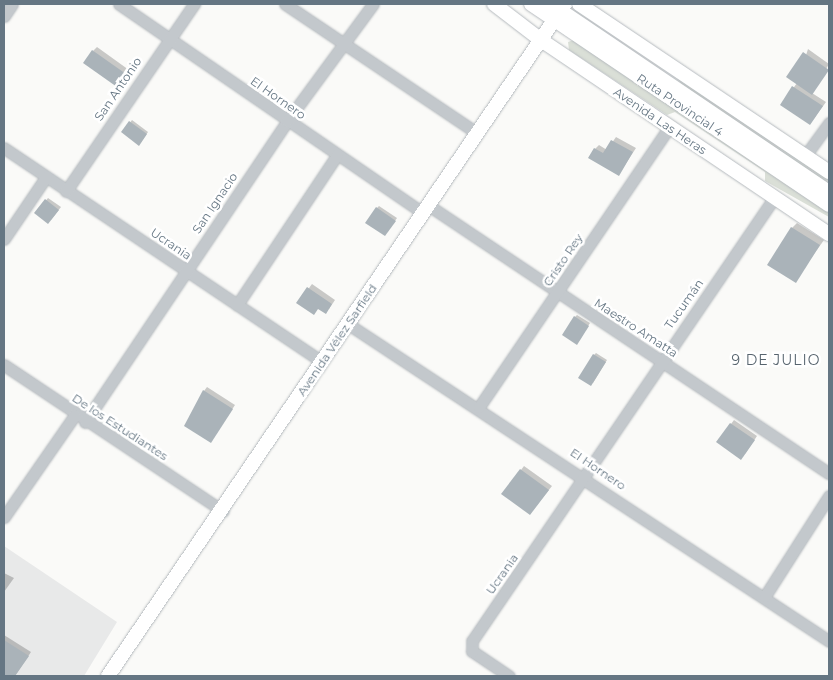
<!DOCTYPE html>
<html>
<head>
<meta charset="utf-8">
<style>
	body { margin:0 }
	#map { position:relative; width:833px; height:680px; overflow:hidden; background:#fafaf8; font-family:Montserrat,sans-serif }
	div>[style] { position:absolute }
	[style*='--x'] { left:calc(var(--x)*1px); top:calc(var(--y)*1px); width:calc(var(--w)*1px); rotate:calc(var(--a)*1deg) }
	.built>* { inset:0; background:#e8e9e9 }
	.green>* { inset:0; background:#dadfd7 }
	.shadow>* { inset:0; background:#0003 }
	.building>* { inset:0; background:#aab3b9 }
	.roads { filter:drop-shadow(0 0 1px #b5babe) drop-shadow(0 0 1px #b5babe) }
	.minor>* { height:11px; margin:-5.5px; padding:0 5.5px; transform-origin:5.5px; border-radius:5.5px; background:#c3c8cc }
	.major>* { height:14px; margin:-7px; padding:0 7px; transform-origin:7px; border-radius:7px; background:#fff }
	span { translate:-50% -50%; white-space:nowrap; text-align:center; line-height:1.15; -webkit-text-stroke:5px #fff; paint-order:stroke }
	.street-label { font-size:12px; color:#657683 }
	.neighbourhood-label { font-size:14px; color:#57646e; letter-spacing:1px }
	.frame { position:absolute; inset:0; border:5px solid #657683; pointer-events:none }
</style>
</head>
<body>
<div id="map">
	<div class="built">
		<i style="clip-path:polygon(4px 546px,117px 622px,84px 676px,4px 676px)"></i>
	</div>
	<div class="green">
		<i style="clip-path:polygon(574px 40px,829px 211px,829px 217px,765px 181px,765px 172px,675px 112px,667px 115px,569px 50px,568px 42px)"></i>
		<i style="clip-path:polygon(673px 74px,829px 177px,829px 186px,686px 89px)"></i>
	</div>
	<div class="shadow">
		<i style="clip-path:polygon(97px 47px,129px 70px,121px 82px,93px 51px)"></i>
		<i style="clip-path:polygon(808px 49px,829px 64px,812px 93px,826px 102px,810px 124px,781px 105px,797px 83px)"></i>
		<i style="clip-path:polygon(132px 120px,148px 132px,141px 142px,123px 132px)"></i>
		<i style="clip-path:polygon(616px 137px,636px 148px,619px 174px,595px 149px,599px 145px,607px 150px)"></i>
		<i style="clip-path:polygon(48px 198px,61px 207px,51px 220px,36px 213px)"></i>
		<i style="clip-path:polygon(379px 206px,397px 218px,387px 232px,377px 208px)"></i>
		<i style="clip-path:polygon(797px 223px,824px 240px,795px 281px,792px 228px)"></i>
		<i style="clip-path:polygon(312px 284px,335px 300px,329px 309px,298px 303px)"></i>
		<i style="clip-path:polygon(577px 315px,590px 323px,579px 341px,575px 317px)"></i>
		<i style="clip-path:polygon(596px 353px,607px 360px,593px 383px,594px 355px)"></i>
		<i style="clip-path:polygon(207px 387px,235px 405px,211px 441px,204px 391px)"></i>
		<i style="clip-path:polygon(734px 420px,757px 436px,745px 454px,731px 424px)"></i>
		<i style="clip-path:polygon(524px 466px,552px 486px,530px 514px,521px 470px)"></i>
		<i style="clip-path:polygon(4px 573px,14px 578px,4px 592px)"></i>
		<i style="clip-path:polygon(4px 635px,31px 652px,15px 676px,4px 676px)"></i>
	</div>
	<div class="building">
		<i style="clip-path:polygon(92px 50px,126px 74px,117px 87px,83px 63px)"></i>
		<i style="clip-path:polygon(803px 52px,829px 70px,812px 95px,786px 77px)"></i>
		<i style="clip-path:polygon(792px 86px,823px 106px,810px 125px,780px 105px)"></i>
		<i style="clip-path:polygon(129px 121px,147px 134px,139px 146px,121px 132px)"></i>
		<i style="clip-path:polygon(611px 140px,633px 152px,619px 176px,588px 158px,594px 148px,603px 153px)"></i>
		<i style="clip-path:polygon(45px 199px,59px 210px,48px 224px,34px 213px)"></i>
		<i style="clip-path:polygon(376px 207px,396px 221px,385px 236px,365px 223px)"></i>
		<i style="clip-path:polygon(791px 227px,820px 245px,796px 283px,767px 265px)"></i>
		<i style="clip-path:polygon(307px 287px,332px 304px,326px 314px,318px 309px,314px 315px,296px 303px)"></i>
		<i style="clip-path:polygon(574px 316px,589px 326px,577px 345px,562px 335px)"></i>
		<i style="clip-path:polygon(593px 354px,606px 362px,591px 386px,578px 378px)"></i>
		<i style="clip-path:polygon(203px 390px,233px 409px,211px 443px,184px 426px)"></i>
		<i style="clip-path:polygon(730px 423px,755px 440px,741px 460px,716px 442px)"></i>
		<i style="clip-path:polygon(520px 469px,549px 490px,530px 515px,501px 494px)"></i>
		<i style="clip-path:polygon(4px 640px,29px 656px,15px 676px,4px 676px)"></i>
	</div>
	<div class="roads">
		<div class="minor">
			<i style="--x:119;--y:4;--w:369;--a:34.5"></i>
			<i style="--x:285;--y:4;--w:231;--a:33.9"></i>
			<i style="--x:4;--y:16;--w:14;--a:-56"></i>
			<i style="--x:4;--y:148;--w:383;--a:33.9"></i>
			<i style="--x:805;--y:156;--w:41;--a:-54"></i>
			<i style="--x:66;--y:191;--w:227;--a:-55.6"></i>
			<i style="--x:428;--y:205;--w:482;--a:33.8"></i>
			<i style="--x:4;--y:239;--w:75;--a:-55.9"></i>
			<i style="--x:237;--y:305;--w:180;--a:-56.3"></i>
			<i style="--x:348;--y:324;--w:576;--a:33.39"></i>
			<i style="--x:4;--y:365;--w:263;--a:33.7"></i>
			<i style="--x:479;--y:407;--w:338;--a:-55.8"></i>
			<i style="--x:85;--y:422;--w:362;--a:-56.1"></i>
			<i style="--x:287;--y:121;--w:145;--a:-53.7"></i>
			<i style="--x:4;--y:517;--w:124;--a:-55.2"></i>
			<i style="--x:765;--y:596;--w:119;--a:-57.4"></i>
			<i style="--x:509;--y:676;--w:45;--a:-146"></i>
			<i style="--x:472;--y:651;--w:10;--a:-90"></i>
			<i style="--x:472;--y:641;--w:536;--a:-55.72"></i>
		</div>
		<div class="major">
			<i style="--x:494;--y:4;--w:59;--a:37.5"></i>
			<i style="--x:541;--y:40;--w:347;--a:34"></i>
			<i style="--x:531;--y:4;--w:359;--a:34"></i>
			<i style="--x:551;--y:4;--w:336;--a:34.1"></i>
			<i style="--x:579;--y:4;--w:301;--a:33.9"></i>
			<i style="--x:108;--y:676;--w:813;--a:-55.78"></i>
		</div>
	</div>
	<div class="street-label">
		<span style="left:118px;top:89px;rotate:-56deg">San Antonio</span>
		<span style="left:278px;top:98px;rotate:35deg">El Hornero</span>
		<span style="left:680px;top:105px;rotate:34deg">Ruta Provincial 4</span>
		<span style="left:660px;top:121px;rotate:34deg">Avenida Las Heras</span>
		<span style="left:215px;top:203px;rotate:-56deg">San Ignacio</span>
		<span style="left:171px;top:244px;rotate:34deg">Ucrania</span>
		<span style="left:563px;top:260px;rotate:-56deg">Cristo Rey</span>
		<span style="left:684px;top:304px;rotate:-55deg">Tucumán</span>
		<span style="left:636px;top:328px;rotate:33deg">Maestro Amatta</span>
		<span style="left:337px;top:340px;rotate:-56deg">Avenida Vélez Sarfield</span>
		<span style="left:120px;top:427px;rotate:33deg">De los Estudiantes</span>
		<span style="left:598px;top:469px;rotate:34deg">El Hornero</span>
		<span style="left:502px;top:574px;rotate:-55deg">Ucrania</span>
	</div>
	<div class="neighbourhood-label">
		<span style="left:776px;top:360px">9 DE JULIO</span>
	</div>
	<div class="frame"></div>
</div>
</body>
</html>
